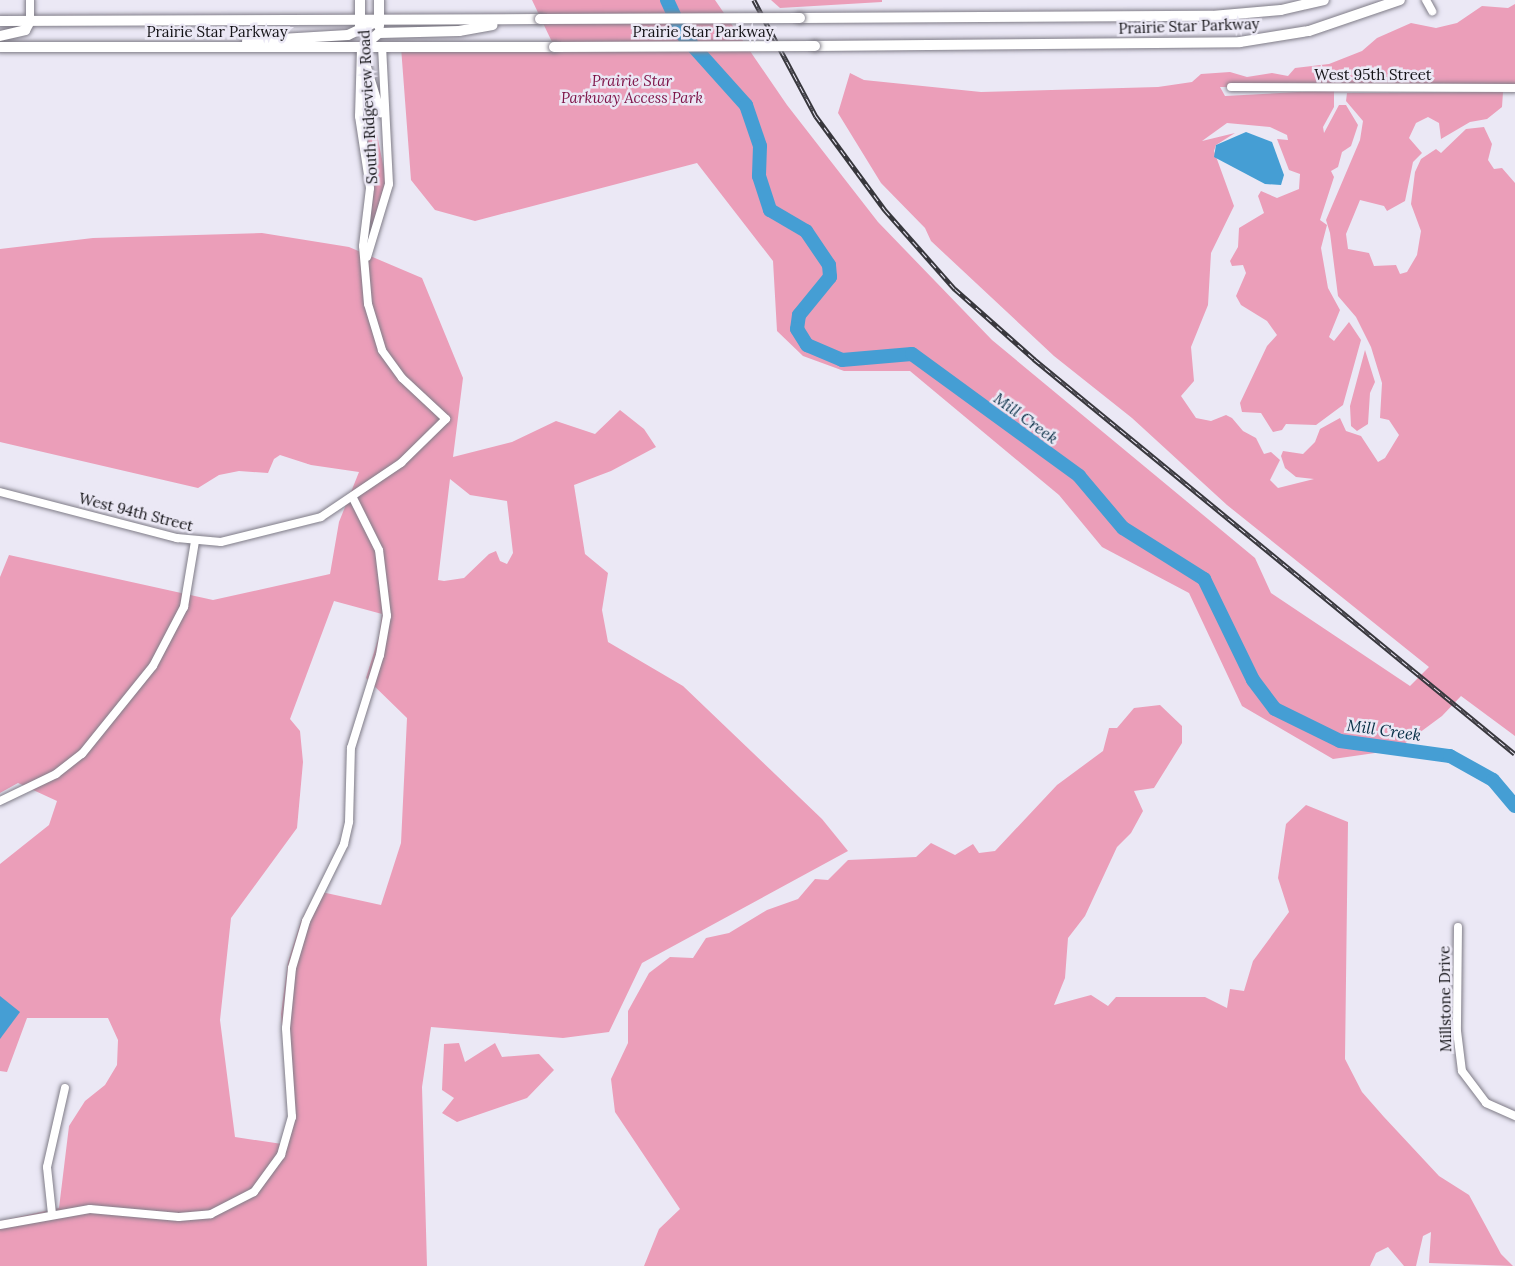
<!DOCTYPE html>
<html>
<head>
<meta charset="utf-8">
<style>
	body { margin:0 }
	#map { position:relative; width:1515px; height:1266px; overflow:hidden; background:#ebe8f5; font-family:Lora,serif }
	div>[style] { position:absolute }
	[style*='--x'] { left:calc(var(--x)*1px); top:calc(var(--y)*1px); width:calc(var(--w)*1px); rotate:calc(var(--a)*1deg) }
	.green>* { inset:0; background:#eb9eb9 }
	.water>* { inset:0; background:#459ed4 }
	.river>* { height:14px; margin:-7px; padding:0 7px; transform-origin:7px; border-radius:7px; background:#459ed4 }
	.roads { filter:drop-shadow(0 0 2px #7f7c87) drop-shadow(0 0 2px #7f7c87) }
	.street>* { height:8px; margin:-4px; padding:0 4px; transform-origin:4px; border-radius:4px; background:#fff }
	.secondary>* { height:10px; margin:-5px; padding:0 5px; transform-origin:5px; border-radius:5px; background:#fff }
	.rail>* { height:4.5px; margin-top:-2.25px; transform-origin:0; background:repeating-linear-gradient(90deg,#ebe8f5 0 7px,#38373d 0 14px); box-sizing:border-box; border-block:2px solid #38373d }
	.bridges { filter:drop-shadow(0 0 2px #7f7c87) drop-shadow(0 0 2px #7f7c87) }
	.secondary-bridge>* { height:10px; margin:-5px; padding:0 5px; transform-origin:5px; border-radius:5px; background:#fff }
	span { translate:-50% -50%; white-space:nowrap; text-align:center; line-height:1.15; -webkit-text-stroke:5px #ebe8f5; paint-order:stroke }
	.street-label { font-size:15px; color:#131216 }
	.park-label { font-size:15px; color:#7d1247; font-style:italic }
	.water-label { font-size:16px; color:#093047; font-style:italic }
</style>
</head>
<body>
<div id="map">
	<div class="green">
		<i style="clip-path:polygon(532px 0,715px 0,787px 105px,878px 222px,992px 340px,1255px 558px,1271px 593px,1410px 686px,1429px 667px,1227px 505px,1132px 418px,1054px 356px,931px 241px,925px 228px,881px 183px,838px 113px,850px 73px,864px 80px,981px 92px,1158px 87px,1192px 82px,1201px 74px,1230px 72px,1247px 77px,1272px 73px,1288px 76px,1295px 68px,1329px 64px,1362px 51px,1377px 38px,1411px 23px,1436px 28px,1457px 23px,1482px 6px,1508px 8px,1515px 4px,1515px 84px,1220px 87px,1225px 96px,1334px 90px,1334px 107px,1323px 127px,1324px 133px,1339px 105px,1346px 105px,1358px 125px,1351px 146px,1342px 152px,1338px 167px,1331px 171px,1334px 177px,1320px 220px,1327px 225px,1321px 248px,1328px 288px,1340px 310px,1329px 337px,1334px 341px,1349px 322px,1361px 340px,1343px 405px,1316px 425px,1286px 424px,1282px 430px,1273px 432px,1261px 413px,1242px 412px,1240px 403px,1267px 346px,1277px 335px,1267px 321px,1241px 305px,1236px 296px,1246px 273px,1243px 265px,1232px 266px,1230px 261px,1238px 247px,1239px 228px,1264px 213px,1258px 196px,1261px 191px,1277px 198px,1299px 189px,1300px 174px,1289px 170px,1277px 139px,1288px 140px,1287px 135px,1270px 127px,1227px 123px,1202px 141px,1235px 133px,1216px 145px,1214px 151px,1234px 206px,1211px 253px,1208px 305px,1191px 347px,1194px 381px,1181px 396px,1196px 418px,1211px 421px,1226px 415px,1232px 418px,1243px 431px,1256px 438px,1264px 454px,1271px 452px,1280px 460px,1270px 480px,1278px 488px,1314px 479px,1296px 477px,1285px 468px,1281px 456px,1283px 451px,1303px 454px,1315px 442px,1320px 429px,1340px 418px,1346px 431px,1361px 436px,1378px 462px,1385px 458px,1399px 435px,1389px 420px,1380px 418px,1382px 383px,1371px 347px,1356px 317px,1338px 296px,1330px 233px,1326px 220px,1360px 140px,1363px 121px,1346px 101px,1347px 93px,1503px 92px,1502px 107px,1487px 119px,1470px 122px,1441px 139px,1439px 123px,1428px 117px,1416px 123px,1409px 138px,1422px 153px,1413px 162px,1405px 201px,1387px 211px,1384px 206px,1360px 200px,1346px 234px,1348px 249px,1369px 253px,1374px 266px,1396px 265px,1400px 274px,1407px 272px,1417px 255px,1421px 231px,1411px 204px,1415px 172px,1421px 159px,1436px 149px,1441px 153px,1466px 129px,1484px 127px,1492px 144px,1488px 160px,1494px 169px,1502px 168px,1515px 183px,1515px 736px,1461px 696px,1442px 716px,1396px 750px,1333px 759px,1242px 706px,1189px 593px,1102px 547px,1059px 495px,910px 371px,844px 371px,803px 356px,777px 331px,773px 261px,697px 163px,475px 221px,435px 210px,411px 180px,401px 47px,552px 42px)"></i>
		<i style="clip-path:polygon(771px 0,882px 0,882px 2px,780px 8px)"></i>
		<i style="clip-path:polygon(365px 74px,386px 179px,369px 242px,373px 183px,365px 118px)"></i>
		<i style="clip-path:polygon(evenodd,262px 233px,349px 247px,422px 278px,463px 378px,453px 457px,512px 442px,556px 421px,595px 434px,620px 410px,644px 429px,656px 447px,611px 471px,574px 485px,585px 554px,608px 573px,602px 610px,608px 642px,683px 686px,822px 819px,848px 851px,642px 963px,609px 1032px,563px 1038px,431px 1027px,422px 1087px,427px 1266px,0 1266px,0 1221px,59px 1208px,69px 1126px,85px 1101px,105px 1085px,117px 1065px,118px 1040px,108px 1018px,27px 1018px,7px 1072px,0 1071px,0 864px,49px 825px,57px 801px,18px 783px,0 793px,0 577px,9px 555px,213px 600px,330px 574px,339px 522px,359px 472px,311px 465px,280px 455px,274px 459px,268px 473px,239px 471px,219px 475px,198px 488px,0 442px,0 249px,93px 238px,262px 233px,450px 479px,470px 495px,507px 501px,513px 553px,507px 564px,500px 561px,496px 551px,489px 554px,464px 578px,444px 581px,438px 580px,450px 479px,262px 233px,334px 601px,382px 614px,379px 636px,366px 678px,407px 718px,401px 843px,381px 905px,317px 891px,301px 921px,288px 962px,281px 1014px,289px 1114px,282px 1144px,235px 1137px,220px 1020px,231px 918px,297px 828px,303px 762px,300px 731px,290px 719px,334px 601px)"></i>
		<i style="clip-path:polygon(1365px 350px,1375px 382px,1370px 393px,1368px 424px,1357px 431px,1351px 426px,1350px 406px)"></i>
		<i style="clip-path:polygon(1160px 705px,1182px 726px,1182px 743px,1154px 788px,1134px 791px,1143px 811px,1131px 833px,1117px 847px,1085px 916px,1068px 938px,1065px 978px,1054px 1005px,1091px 995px,1108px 1006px,1116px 997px,1205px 997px,1227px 1008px,1230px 989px,1244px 991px,1253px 961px,1289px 912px,1278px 878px,1286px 824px,1306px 805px,1348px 822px,1345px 1059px,1362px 1092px,1384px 1117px,1439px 1176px,1469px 1195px,1501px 1254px,1513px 1266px,1429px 1263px,1431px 1232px,1423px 1236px,1416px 1266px,1404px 1266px,1388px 1247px,1376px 1253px,1370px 1266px,644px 1266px,659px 1229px,680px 1209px,615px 1112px,611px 1079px,628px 1043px,628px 1011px,649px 973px,670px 957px,693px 958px,706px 938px,729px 933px,767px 910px,798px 899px,815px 879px,828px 880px,848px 860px,916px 857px,931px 843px,955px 855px,973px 844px,979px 853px,995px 851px,1057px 785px,1103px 751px,1109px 728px,1117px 728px,1134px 708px)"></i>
		<i style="clip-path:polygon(459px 1043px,465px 1062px,495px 1043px,502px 1057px,539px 1054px,554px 1070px,527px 1098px,457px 1122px,442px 1113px,454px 1098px,442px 1090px,444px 1044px)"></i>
	</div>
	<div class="water">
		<i style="clip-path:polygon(1246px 132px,1272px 142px,1284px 175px,1281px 185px,1265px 184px,1214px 157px,1216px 145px)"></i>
		<i style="clip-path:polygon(0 996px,20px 1012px,0 1039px)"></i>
	</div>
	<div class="river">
		<i style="--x:667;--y:0;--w:40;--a:65"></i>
		<i style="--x:684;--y:36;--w:93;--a:48.1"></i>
		<i style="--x:746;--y:105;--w:43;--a:71.1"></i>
		<i style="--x:760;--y:146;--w:30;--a:92"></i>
		<i style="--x:759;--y:176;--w:36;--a:72"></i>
		<i style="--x:770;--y:210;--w:42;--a:30.3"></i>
		<i style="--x:806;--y:231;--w:41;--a:55.9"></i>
		<i style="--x:829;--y:265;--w:12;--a:85"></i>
		<i style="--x:830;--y:277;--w:49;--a:129.2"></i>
		<i style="--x:799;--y:315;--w:14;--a:98"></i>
		<i style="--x:797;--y:329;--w:19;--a:58"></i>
		<i style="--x:807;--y:345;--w:38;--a:23"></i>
		<i style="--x:842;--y:360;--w:70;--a:-4.9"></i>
		<i style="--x:912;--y:354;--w:207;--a:36.1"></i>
		<i style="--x:1079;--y:476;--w:68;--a:49.8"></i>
		<i style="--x:1123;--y:528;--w:96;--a:32.2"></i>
		<i style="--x:1204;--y:579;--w:112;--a:64.1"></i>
		<i style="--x:1253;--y:680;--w:36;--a:53"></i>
		<i style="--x:1275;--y:709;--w:72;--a:26.2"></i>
		<i style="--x:1340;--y:741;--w:111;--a:7.8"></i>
		<i style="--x:1450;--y:756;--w:49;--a:29.2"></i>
		<i style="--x:1493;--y:780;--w:34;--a:50"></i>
	</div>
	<div class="roads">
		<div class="street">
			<i style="--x:30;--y:0;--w:21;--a:90"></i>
			<i style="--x:1426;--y:0;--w:13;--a:61"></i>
			<i style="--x:363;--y:54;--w:62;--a:73"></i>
			<i style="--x:1231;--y:87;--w:284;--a:0.2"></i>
			<i style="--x:367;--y:257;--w:76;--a:-73.2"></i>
			<i style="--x:389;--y:184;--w:137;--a:-92.9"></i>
			<i style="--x:0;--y:492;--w:183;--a:14.6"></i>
			<i style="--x:177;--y:538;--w:44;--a:5.2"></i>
			<i style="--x:221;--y:542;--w:103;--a:-14"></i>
			<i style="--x:321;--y:517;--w:97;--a:-34"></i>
			<i style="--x:401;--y:463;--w:63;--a:-44.4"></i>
			<i style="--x:446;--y:419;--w:60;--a:-137"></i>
			<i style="--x:402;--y:378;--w:34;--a:-126"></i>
			<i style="--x:382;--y:350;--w:48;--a:-106.9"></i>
			<i style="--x:368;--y:304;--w:58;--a:-94.9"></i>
			<i style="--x:363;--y:246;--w:58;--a:-83.1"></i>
			<i style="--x:370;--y:188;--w:73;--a:-98.7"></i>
			<i style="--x:359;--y:116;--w:68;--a:-88.3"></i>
			<i style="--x:0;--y:801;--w:62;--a:-25.7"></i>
			<i style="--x:56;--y:774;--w:33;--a:-38"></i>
			<i style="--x:82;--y:754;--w:113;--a:-51.1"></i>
			<i style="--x:153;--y:666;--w:67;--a:-62.3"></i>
			<i style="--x:184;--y:607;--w:67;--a:-80.5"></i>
			<i style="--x:1458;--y:927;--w:104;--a:90.6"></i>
			<i style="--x:1457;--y:1031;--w:40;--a:82.9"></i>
			<i style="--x:1462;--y:1071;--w:40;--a:53"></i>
			<i style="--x:1486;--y:1103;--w:32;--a:24"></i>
			<i style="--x:52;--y:1214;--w:47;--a:-96.1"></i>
			<i style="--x:47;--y:1167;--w:81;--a:-77.2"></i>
			<i style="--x:0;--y:1225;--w:91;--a:-10.1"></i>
			<i style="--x:90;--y:1209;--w:89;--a:5.1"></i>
			<i style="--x:179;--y:1217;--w:32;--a:-5"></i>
			<i style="--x:211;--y:1214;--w:48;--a:-27.1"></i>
			<i style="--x:254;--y:1192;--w:46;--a:-53.9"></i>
			<i style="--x:281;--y:1155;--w:40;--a:-74"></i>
			<i style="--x:292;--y:1117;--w:89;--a:-93.9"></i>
			<i style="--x:286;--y:1028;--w:60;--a:-84.3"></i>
			<i style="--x:292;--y:968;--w:49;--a:-73.4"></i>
			<i style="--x:306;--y:921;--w:86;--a:-63.7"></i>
			<i style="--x:344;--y:844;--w:23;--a:-77"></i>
			<i style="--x:349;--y:822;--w:74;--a:-88.5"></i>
			<i style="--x:351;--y:748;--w:97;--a:-72.7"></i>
			<i style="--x:380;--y:655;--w:40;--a:-80"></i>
			<i style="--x:387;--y:616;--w:66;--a:-96.9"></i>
			<i style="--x:379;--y:550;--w:58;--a:-116.6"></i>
		</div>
		<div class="secondary">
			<i style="--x:360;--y:0;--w:26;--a:90"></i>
			<i style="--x:379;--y:0;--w:26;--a:90"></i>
			<i style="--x:800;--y:18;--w:412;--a:-0.3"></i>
			<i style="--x:1212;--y:16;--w:69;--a:-5"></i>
			<i style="--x:1281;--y:10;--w:44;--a:-13.1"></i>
			<i style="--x:0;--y:21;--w:540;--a:-0.21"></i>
			<i style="--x:0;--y:36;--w:26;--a:-13"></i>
			<i style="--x:25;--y:30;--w:10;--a:-61"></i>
			<i style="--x:247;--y:41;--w:101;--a:-3.4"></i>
			<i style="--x:348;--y:35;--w:33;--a:-25"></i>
			<i style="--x:815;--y:46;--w:425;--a:-0.5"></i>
			<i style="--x:1240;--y:42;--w:70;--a:-9.1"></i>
			<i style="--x:1309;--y:31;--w:96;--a:-18.8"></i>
			<i style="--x:0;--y:47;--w:554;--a:0"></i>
			<i style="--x:361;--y:48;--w:23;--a:-40"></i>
			<i style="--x:379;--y:33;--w:80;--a:-1.4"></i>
			<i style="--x:459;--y:31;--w:34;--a:-10"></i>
		</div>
	</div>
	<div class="rail">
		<i style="--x:754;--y:0;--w:132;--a:61.9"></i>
		<i style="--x:816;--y:116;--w:117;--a:53.7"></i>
		<i style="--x:885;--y:210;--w:106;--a:48.5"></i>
		<i style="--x:955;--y:289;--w:106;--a:41.5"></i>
		<i style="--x:1034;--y:359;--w:622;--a:39.39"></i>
	</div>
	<div class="bridges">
		<div class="secondary-bridge">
			<i style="--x:540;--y:19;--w:260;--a:-0.2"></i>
			<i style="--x:554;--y:47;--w:261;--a:-0.2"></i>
		</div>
	</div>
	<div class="street-label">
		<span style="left:1189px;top:26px;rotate:-2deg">Prairie Star Parkway</span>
		<span style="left:217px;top:32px">Prairie Star Parkway</span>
		<span style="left:703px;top:32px">Prairie Star Parkway</span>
		<span style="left:1373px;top:75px">West 95th Street</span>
		<span style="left:368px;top:107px;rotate:-93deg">South Ridgeview Road</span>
		<span style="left:136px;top:512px;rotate:14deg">West 94th Street</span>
		<span style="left:1445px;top:999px;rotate:-91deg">Millstone Drive</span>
	</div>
	<div class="park-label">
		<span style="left:632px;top:89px">Prairie Star<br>Parkway Access Park</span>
	</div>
	<div class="water-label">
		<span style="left:1026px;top:418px;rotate:36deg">Mill Creek</span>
		<span style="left:1384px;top:730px;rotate:8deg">Mill Creek</span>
	</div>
</div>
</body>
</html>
